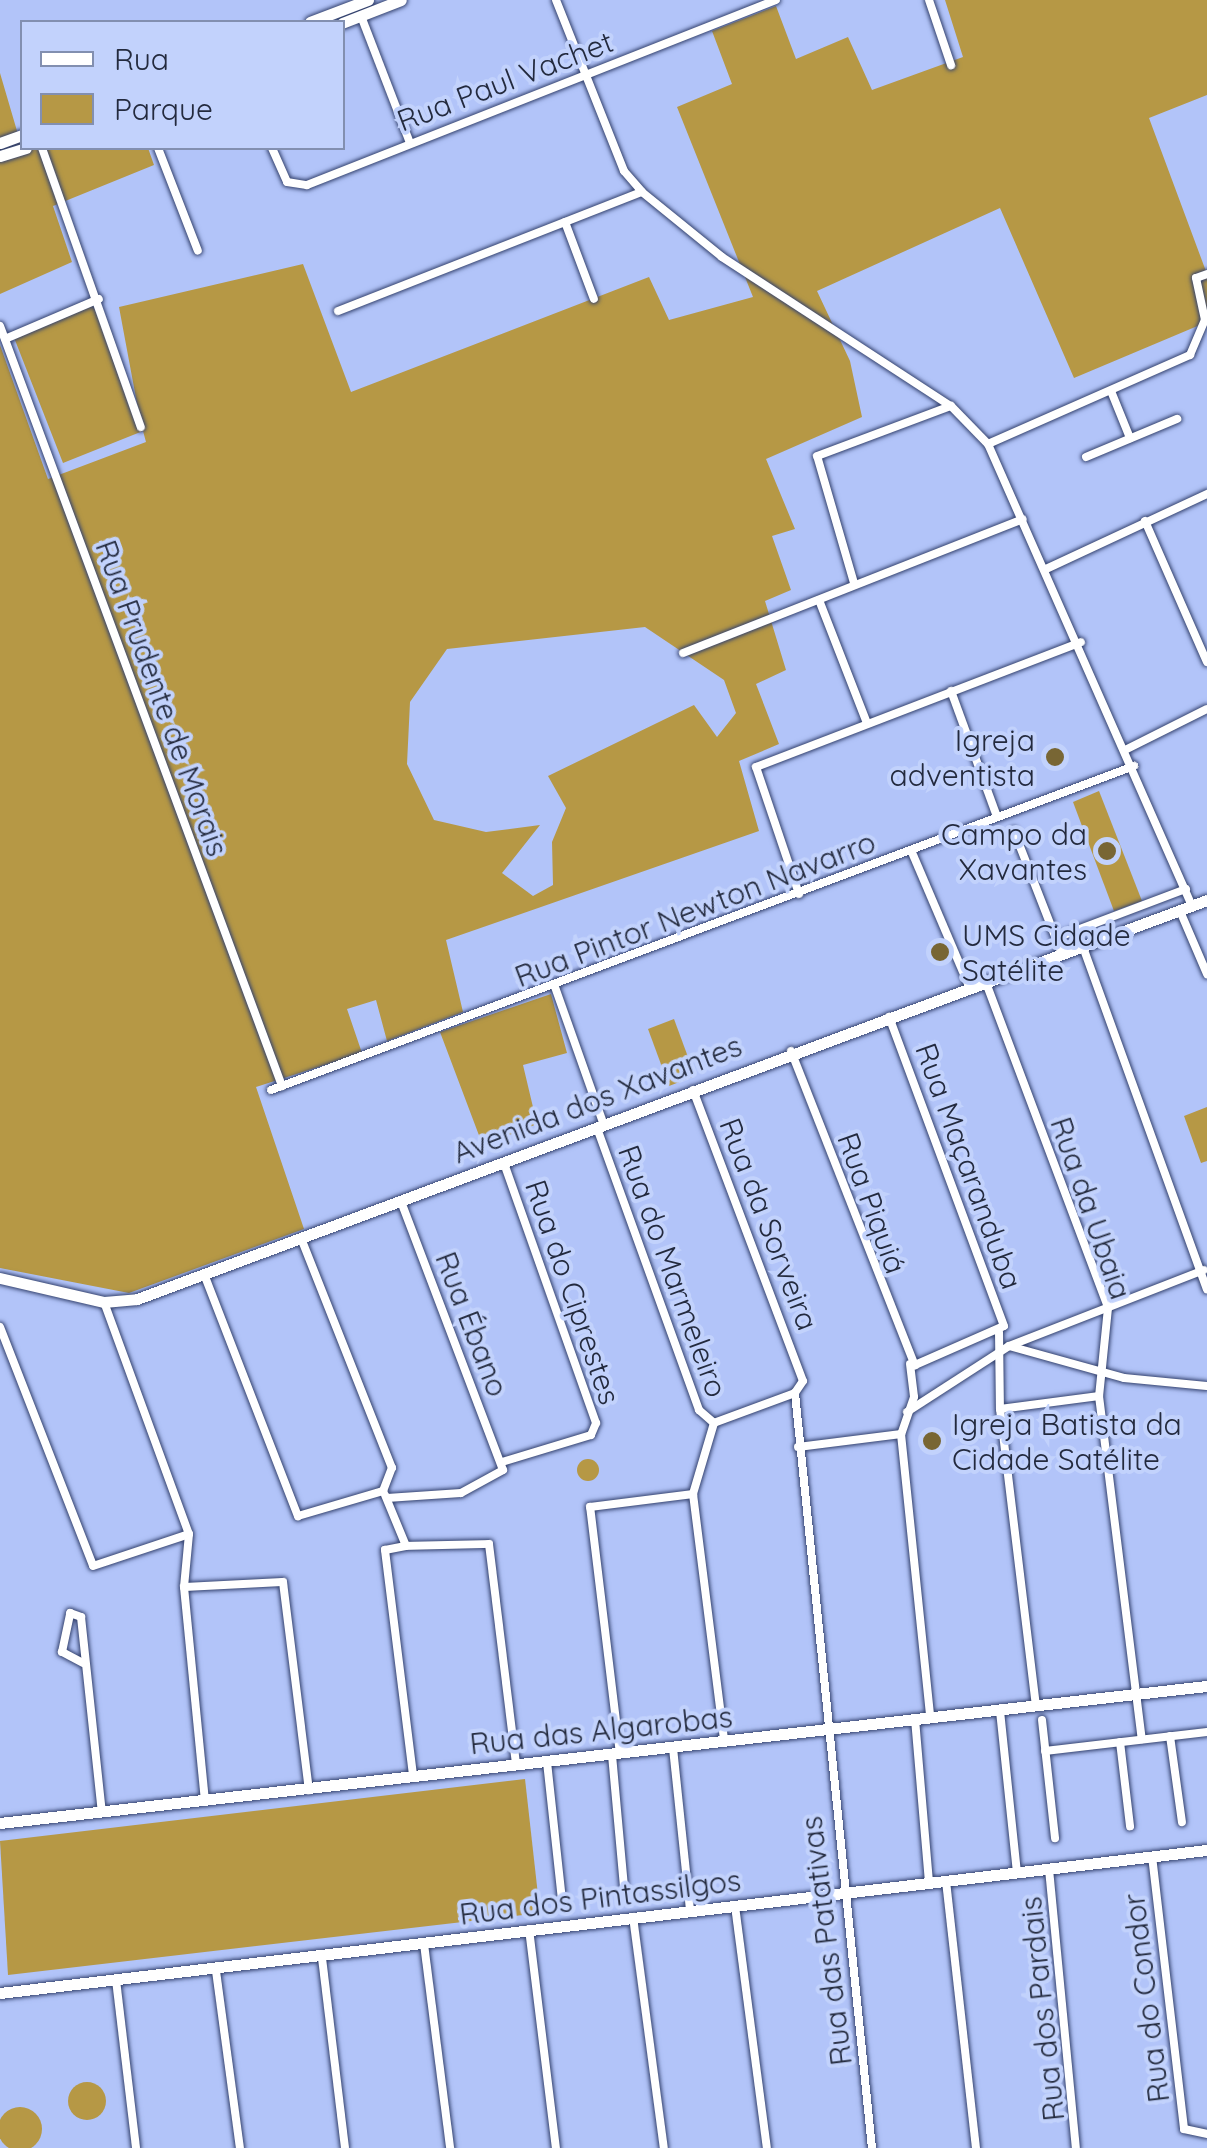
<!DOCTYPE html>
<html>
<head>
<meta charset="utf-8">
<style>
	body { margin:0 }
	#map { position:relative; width:1207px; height:2148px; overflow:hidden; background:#b2c4f9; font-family:Quicksand,sans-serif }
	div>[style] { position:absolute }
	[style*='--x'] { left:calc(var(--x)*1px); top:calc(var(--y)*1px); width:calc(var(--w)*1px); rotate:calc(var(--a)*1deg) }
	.green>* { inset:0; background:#b69845 }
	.round { border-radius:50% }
	.roads { filter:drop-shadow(0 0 2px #34426e) drop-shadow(0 0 2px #34426e) }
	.street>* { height:8px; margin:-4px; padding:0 4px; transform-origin:4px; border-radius:4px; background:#fff }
	.secondary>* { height:11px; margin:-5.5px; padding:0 5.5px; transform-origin:5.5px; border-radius:5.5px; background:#fff }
	.dots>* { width:28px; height:28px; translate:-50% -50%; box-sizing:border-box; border:5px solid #c2d2fc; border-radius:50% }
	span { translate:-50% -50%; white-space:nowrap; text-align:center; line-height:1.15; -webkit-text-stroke:8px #c2d2fc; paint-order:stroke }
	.street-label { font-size:30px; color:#232a3e }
	.poi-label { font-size:30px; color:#232a3e }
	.right { translate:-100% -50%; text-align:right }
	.left { translate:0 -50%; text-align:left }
	.legend { position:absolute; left:20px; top:20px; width:325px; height:130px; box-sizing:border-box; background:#c2d2fc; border:2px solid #828fb0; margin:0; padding:12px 18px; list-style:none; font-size:30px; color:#232a3e }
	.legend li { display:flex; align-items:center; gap:20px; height:50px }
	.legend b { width:50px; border:2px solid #828fb0 }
</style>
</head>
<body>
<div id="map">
	<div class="green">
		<i style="clip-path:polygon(evenodd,945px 0,1207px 0,1207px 95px,1149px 118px,1207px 274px,1207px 322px,1074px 378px,1000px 208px,817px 291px,850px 361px,862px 417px,766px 459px,795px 529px,772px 536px,791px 590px,765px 601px,786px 670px,756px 684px,779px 744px,739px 761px,759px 831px,446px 940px,463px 1012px,387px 1041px,376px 1000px,347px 1009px,362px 1053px,256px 1087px,304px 1229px,129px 1293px,0 1268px,0 345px,48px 479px,146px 442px,143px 431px,63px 463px,13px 335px,92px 302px,141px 425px,119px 307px,303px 264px,351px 392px,649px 277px,669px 320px,753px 297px,677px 107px,732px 84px,712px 31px,776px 6px,796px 59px,848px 37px,872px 90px,963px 57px,945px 0,645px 627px,724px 680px,736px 713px,717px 737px,694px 705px,548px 776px,566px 808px,552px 842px,553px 885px,533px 896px,502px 873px,540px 825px,486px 832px,434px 820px,407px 764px,410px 702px,447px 649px,645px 627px)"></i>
		<i style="clip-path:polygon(0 73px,22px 148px,148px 148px,154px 165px,53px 206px,72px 262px,0 294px)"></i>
		<i style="clip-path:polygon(1099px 791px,1142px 901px,1114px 911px,1073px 802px)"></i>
		<i style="clip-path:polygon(551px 994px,567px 1053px,523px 1065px,537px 1124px,483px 1146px,440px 1032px)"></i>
		<i style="clip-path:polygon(674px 1019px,695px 1076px,669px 1086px,648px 1029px)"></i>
		<i style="clip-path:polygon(1207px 1107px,1207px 1161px,1201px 1163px,1184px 1116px)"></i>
		<i class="round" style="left:577px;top:1459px;width:22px;height:22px"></i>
		<i style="clip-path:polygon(525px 1779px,540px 1913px,8px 1975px,0 1841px)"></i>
		<i class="round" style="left:68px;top:2082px;width:38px;height:38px"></i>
		<i class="round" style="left:-2px;top:2107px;width:44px;height:44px"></i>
	</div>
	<div class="roads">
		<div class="street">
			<i style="--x:556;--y:0;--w:184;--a:68.3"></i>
			<i style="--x:624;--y:171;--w:28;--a:49"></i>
			<i style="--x:642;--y:192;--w:103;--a:39.1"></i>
			<i style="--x:722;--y:257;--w:273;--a:33.1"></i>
			<i style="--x:951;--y:406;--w:53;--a:45.8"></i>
			<i style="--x:988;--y:444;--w:505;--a:66.18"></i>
			<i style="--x:929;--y:0;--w:69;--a:71.3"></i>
			<i style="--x:361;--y:16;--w:136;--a:68.9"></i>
			<i style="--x:42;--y:148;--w:296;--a:70.5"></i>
			<i style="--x:158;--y:148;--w:110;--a:68.8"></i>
			<i style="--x:272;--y:148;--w:37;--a:66"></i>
			<i style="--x:287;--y:182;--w:20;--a:9"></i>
			<i style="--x:307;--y:185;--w:504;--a:-21.53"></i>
			<i style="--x:565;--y:222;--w:82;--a:69.4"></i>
			<i style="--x:338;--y:311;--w:326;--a:-21.4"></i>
			<i style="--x:0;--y:326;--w:811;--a:69.64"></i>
			<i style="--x:5;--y:339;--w:102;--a:-23.1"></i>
			<i style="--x:1111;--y:391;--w:51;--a:68"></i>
			<i style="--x:988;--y:444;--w:221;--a:-23.8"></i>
			<i style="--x:1190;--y:355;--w:38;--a:-67"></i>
			<i style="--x:1205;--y:320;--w:43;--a:-102.1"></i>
			<i style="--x:1196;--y:278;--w:12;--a:-20"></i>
			<i style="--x:1086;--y:457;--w:99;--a:-22.7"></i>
			<i style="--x:1145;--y:521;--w:154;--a:66.3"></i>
			<i style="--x:1046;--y:569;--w:178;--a:-25"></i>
			<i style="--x:854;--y:583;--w:132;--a:-106.2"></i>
			<i style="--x:817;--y:456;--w:143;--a:-20.5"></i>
			<i style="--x:819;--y:600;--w:132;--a:68.7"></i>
			<i style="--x:683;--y:653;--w:365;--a:-21.5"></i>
			<i style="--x:951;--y:691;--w:134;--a:69.9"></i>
			<i style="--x:1127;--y:749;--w:89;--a:-26.6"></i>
			<i style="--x:1014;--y:831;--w:132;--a:68.7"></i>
			<i style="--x:911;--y:850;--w:148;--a:66.9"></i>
			<i style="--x:799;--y:894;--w:134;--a:-108.7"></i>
			<i style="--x:756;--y:767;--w:348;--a:-21"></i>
			<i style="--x:1180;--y:911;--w:69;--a:66.8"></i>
			<i style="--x:1056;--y:938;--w:139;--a:-20.7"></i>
			<i style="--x:1083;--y:947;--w:364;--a:70.1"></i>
			<i style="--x:985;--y:980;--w:350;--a:69.4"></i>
			<i style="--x:1108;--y:1308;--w:88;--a:95.8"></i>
			<i style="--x:1099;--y:1396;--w:346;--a:82.9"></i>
			<i style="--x:555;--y:987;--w:146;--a:70.5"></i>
			<i style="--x:791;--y:1051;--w:338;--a:68.5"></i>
			<i style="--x:915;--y:1365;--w:97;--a:-23.7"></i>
			<i style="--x:1004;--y:1326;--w:330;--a:-110.4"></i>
			<i style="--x:271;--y:1090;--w:922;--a:-20.58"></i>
			<i style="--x:693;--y:1090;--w:311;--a:69.3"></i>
			<i style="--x:803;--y:1381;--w:14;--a:124"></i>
			<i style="--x:795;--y:1393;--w:86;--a:159.7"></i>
			<i style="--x:597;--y:1128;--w:300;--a:70.1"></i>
			<i style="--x:699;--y:1410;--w:20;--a:41"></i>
			<i style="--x:204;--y:1274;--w:260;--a:68.8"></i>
			<i style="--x:298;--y:1516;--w:89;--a:-16.4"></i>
			<i style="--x:383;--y:1491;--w:25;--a:-69"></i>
			<i style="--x:392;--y:1468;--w:247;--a:-111.6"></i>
			<i style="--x:104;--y:1302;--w:247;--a:69.9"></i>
			<i style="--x:189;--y:1534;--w:53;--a:95.4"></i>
			<i style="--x:184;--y:1587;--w:214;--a:84.4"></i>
			<i style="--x:0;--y:1327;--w:256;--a:68.7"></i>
			<i style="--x:93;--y:1566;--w:101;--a:-18.4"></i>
			<i style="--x:999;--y:1332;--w:77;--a:89.3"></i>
			<i style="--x:1000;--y:1409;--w:299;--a:83.1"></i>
			<i style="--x:1009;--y:1346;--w:119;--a:15.5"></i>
			<i style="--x:1124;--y:1378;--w:83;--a:5.5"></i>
			<i style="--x:910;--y:1364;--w:33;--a:83"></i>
			<i style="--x:914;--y:1397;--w:39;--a:109"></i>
			<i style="--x:901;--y:1434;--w:284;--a:84.1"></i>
			<i style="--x:795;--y:1393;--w:759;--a:84.18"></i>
			<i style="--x:1000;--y:1409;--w:100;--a:-7.5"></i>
			<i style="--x:907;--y:1412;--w:121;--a:-32.9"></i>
			<i style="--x:1009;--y:1346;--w:209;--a:-21.3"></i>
			<i style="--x:714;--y:1423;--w:74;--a:106.5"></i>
			<i style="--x:693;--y:1494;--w:249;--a:82.8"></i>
			<i style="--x:798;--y:1447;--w:104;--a:-7.2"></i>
			<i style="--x:502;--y:1462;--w:93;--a:-16.9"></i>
			<i style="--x:591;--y:1435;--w:13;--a:-67"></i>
			<i style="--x:596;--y:1423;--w:276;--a:-109.5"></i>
			<i style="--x:385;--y:1495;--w:55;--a:67.6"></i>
			<i style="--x:387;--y:1498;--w:74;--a:-3.9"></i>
			<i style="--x:461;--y:1493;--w:48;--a:-28.7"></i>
			<i style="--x:503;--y:1470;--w:288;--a:-110.8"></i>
			<i style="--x:184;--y:1587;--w:99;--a:-2.9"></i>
			<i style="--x:283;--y:1582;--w:210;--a:82.9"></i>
			<i style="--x:83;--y:1663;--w:24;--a:-152"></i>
			<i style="--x:62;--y:1652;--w:40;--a:-78"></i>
			<i style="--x:70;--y:1613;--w:12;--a:20"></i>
			<i style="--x:81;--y:1617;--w:196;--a:83.9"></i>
			<i style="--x:1000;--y:1711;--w:162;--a:84"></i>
			<i style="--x:915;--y:1719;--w:165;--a:85.1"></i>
			<i style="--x:1042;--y:1720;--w:119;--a:83.7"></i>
			<i style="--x:1170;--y:1736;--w:87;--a:82.1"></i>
			<i style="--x:1120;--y:1742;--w:85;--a:83.2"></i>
			<i style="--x:673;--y:1748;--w:164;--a:84"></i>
			<i style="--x:1045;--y:1751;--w:163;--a:-6.7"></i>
			<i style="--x:620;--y:1754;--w:249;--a:-96.9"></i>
			<i style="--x:590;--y:1507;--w:104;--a:-7.2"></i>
			<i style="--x:612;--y:1755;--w:144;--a:84.8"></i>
			<i style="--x:547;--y:1762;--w:140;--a:83.8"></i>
			<i style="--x:413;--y:1775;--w:227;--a:-97.1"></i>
			<i style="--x:385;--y:1550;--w:21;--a:-11"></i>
			<i style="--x:406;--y:1546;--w:83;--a:-1.4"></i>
			<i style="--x:489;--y:1544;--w:223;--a:83"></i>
			<i style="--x:1152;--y:1856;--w:275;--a:83.3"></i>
			<i style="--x:1184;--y:2129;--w:24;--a:12"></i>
			<i style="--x:1049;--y:1869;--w:280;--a:84.5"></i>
			<i style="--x:946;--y:1881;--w:269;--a:83.6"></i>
			<i style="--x:735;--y:1906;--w:244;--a:82.5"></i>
			<i style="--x:633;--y:1917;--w:233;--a:82.4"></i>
			<i style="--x:529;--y:1929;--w:221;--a:83"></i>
			<i style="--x:424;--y:1944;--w:206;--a:82.7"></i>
			<i style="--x:322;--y:1958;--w:191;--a:83.1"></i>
			<i style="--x:216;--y:1971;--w:179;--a:82.3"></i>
			<i style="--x:116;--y:1980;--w:169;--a:83.2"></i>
		</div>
		<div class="secondary">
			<i style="--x:310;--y:22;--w:62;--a:-20.8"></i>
			<i style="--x:342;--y:23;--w:63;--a:-21.3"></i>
			<i style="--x:0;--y:143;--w:23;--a:-20"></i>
			<i style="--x:0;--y:156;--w:27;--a:-17"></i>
			<i style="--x:0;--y:1278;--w:107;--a:13"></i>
			<i style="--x:104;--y:1302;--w:33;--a:-5"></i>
			<i style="--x:137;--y:1299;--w:1142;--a:-20.45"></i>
			<i style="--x:0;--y:1823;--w:1215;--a:-6.48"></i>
			<i style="--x:0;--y:1993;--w:1215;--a:-6.76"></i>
		</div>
	</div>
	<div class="dots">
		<i style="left:1055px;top:757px;background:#786634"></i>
		<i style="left:1107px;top:851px;background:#786634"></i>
		<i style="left:940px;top:952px;background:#786634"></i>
		<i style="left:932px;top:1441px;background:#786634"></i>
	</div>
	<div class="street-label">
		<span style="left:505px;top:81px;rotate:-21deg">Rua Paul Vachet</span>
		<span style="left:162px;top:698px;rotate:70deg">Rua Prudente de Morais</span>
		<span style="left:695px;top:909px;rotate:-21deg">Rua Pintor Newton Navarro</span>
		<span style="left:597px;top:1099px;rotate:-21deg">Avenida dos Xavantes</span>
		<span style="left:969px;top:1166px;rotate:70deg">Rua Maçaranduba</span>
		<span style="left:872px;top:1203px;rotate:70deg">Rua Piquiá</span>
		<span style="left:1091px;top:1208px;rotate:71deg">Rua da Ubaia</span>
		<span style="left:769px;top:1224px;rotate:69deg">Rua da Sorveira</span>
		<span style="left:673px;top:1271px;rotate:70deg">Rua do Marmeleiro</span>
		<span style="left:573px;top:1292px;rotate:71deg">Rua do Ciprestes</span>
		<span style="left:472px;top:1324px;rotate:69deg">Rua Ébano</span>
		<span style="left:601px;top:1730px;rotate:-6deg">Rua das Algarobas</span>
		<span style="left:600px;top:1897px;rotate:-7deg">Rua dos Pintassilgos</span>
		<span style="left:826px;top:1941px;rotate:-97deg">Rua das Patativas</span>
		<span style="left:1146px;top:1998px;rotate:-97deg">Rua do Condor</span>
		<span style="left:1042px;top:2009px;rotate:-96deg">Rua dos Pardais</span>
	</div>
	<div class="poi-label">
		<span class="right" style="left:1035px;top:757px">Igreja<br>adventista</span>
		<span class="right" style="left:1087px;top:851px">Campo da<br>Xavantes</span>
		<span class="left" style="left:962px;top:952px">UMS Cidade<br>Satélite</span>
		<span class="left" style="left:952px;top:1441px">Igreja Batista da<br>Cidade Satélite</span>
	</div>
	<ul class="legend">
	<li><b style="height:12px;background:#fff"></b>Rua</li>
	<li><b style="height:28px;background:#b69845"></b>Parque</li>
	</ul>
</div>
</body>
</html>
